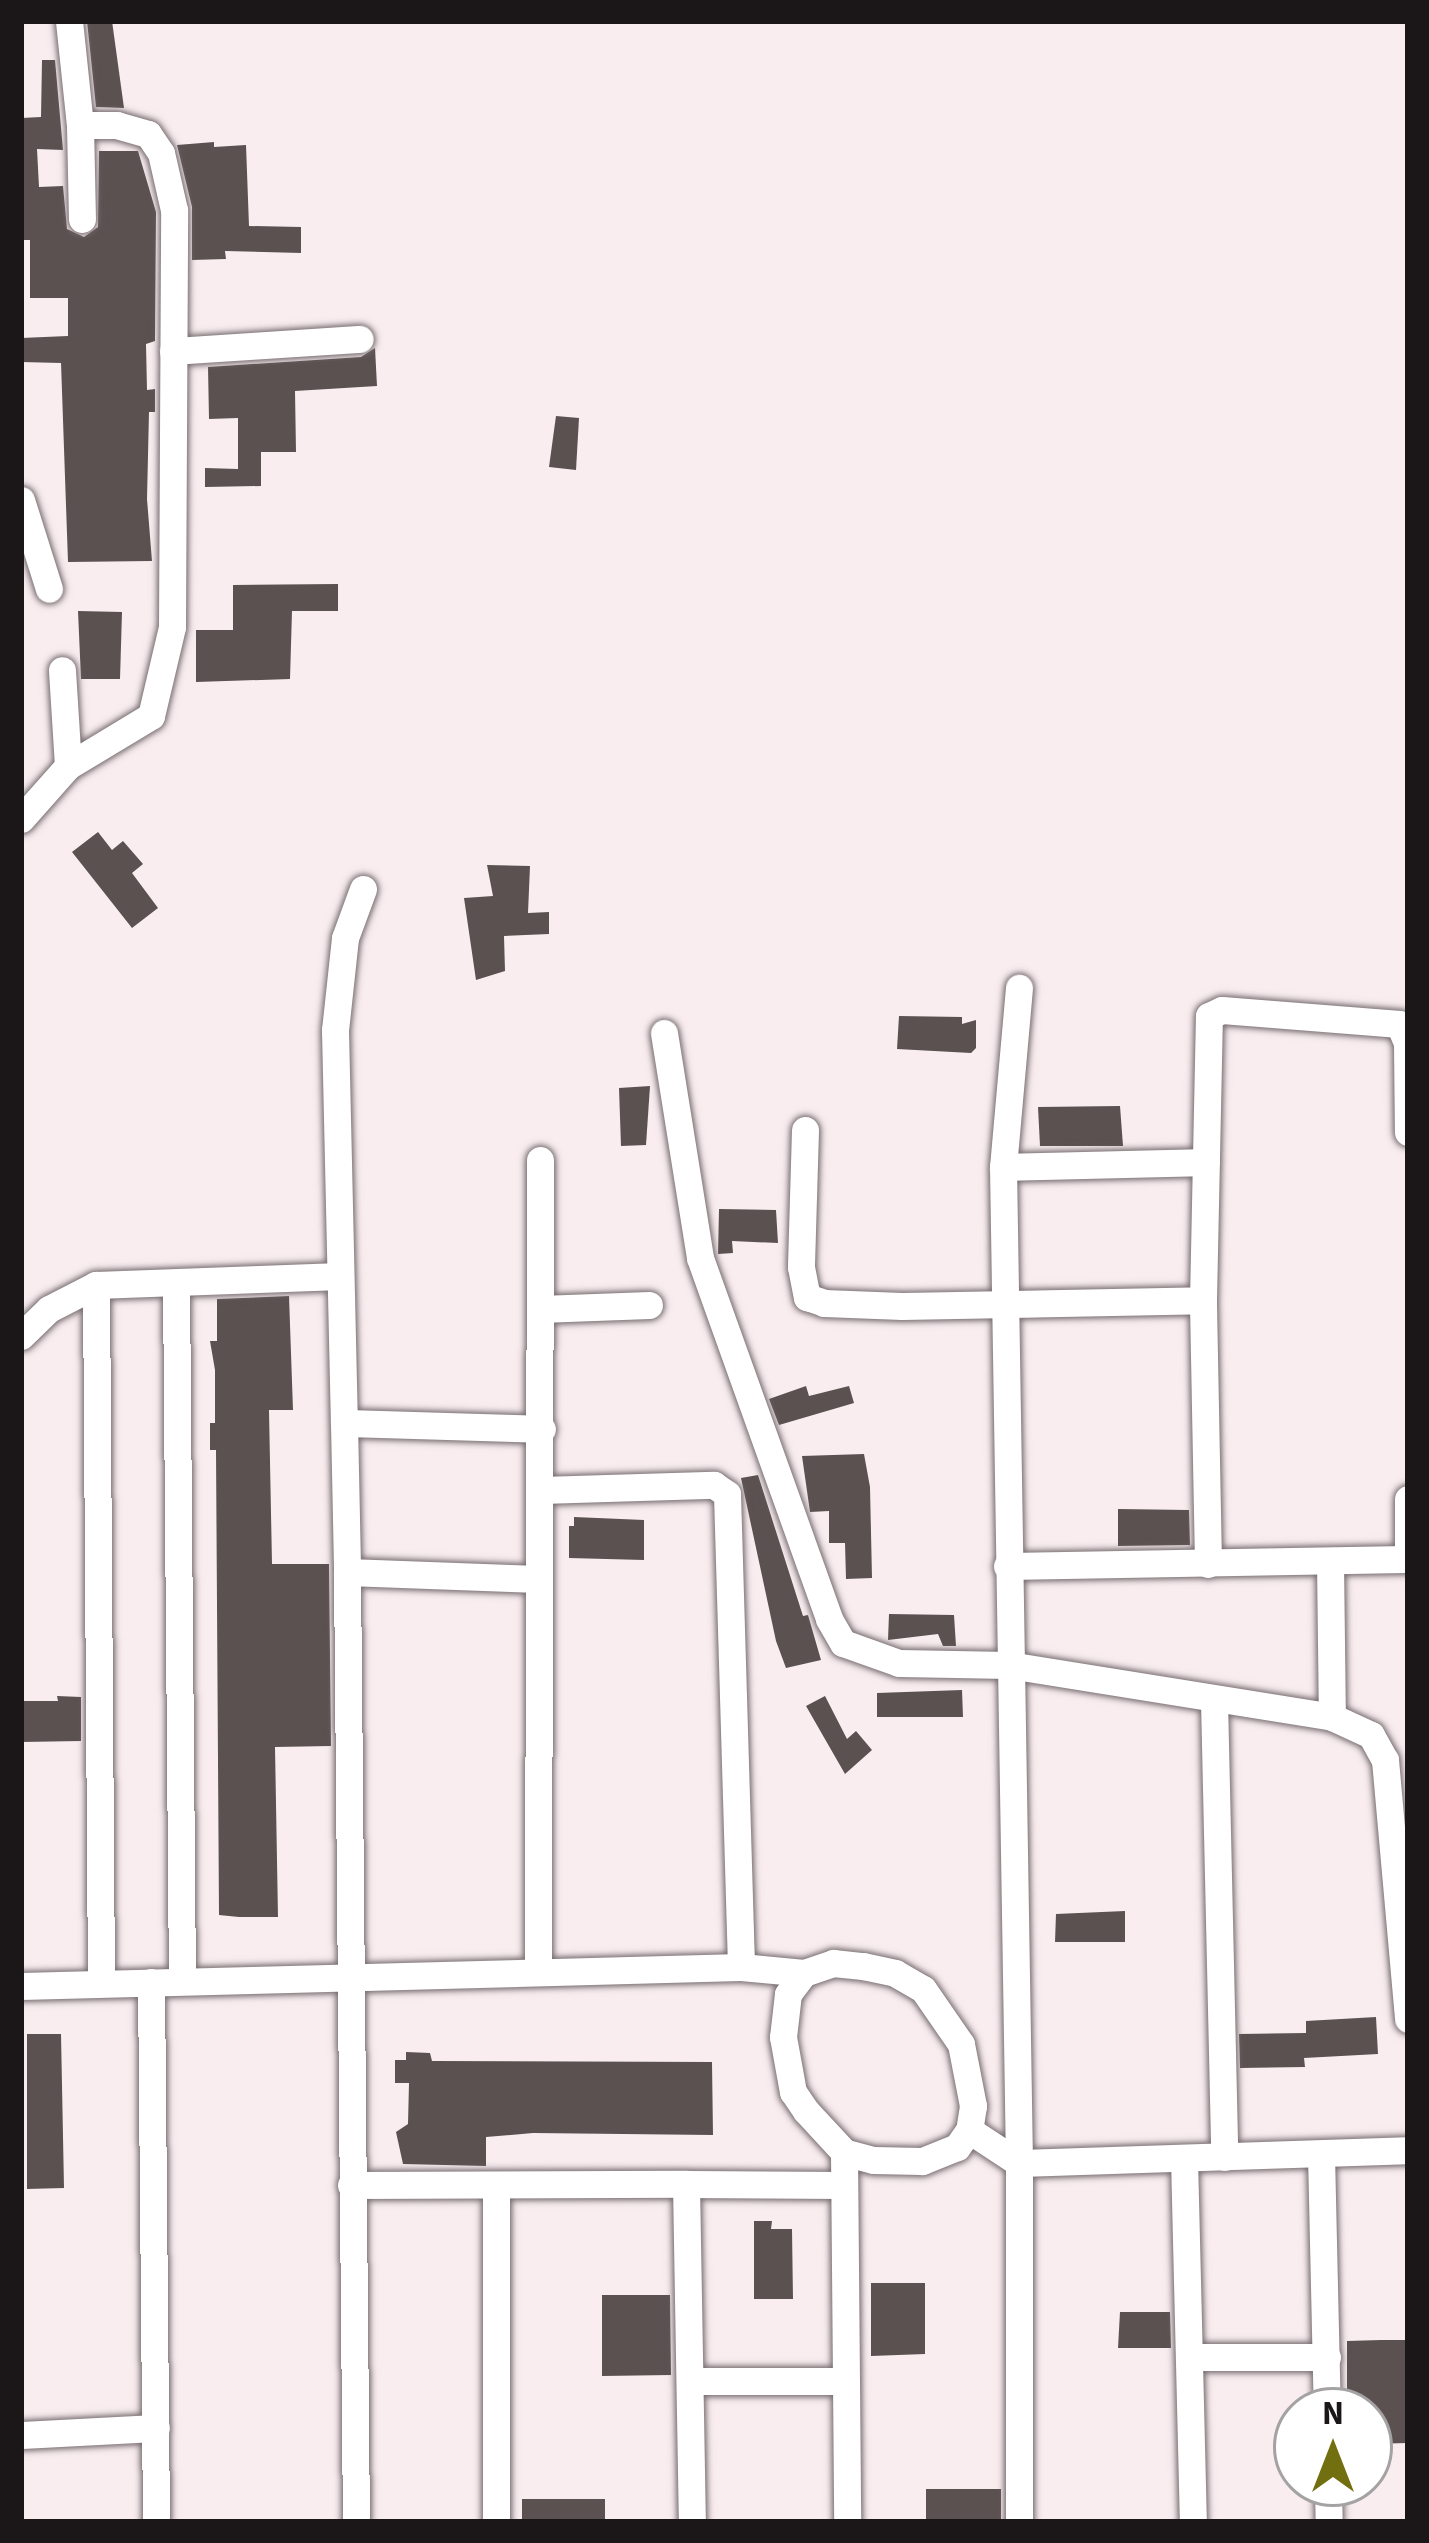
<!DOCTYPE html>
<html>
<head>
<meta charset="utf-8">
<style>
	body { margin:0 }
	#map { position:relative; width:1429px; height:2543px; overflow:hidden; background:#f9edf0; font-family:"Source Sans 3",sans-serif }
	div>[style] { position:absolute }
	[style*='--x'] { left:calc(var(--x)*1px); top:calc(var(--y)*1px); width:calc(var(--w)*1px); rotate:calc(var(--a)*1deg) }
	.building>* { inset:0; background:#5b5150 }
	.roads { filter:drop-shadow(0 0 3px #776d70) drop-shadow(0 0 3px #776d70) }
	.minor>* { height:27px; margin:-13.5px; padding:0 13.5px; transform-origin:13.5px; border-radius:13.5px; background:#fff }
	span { translate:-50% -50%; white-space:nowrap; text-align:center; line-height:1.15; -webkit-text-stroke:12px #fff; paint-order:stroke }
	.frame { position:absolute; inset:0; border:24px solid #1b1718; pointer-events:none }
	.north { position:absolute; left:1273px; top:2387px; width:120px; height:120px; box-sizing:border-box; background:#fff; border:3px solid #a4a2a3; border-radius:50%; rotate:0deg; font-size:33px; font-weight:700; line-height:48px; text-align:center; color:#1b1718 }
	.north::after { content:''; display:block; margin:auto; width:42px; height:54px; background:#726f10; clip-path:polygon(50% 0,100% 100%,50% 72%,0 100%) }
</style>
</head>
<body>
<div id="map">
	<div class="building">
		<i style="clip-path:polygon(87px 21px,112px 21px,124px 108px,96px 107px)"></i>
		<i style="clip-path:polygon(42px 60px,55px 60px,63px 150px,37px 149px,39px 187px,63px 186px,67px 229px,84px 237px,98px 227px,99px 151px,138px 151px,156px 212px,155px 341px,146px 344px,147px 390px,155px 389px,155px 412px,149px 412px,147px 499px,152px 561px,68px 562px,61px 363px,21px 362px,21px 338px,68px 336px,68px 298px,30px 298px,30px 240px,21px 240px,21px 118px,41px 117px)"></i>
		<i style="clip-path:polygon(214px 142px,214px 147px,246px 145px,249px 226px,301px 227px,301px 253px,225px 251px,226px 259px,192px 260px,192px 207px,177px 145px)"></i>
		<i style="clip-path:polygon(375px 348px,377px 386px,295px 391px,296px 452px,261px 452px,261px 486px,205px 487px,205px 468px,238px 469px,238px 418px,209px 419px,208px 367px,361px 357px)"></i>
		<i style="clip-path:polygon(556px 416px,579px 418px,576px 470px,549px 467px)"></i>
		<i style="clip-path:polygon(338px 584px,338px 611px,292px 611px,290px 679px,196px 682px,196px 630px,233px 630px,233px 585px)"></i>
		<i style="clip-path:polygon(78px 611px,122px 612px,120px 679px,81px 679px)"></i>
		<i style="clip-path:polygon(98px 832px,112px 850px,123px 841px,143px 864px,132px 873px,158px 908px,132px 928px,72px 852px)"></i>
		<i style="clip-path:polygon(487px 865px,530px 866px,528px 913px,549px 912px,549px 934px,504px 936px,505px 971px,476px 980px,464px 898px,493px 896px)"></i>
		<i style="clip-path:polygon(899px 1016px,962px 1017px,962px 1024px,976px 1020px,976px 1048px,971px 1053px,897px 1049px)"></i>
		<i style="clip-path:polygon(650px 1086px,646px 1145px,621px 1146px,619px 1088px)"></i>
		<i style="clip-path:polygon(1120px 1106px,1123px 1146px,1040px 1146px,1038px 1107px)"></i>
		<i style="clip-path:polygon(719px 1209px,776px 1210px,778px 1243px,732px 1241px,733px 1253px,718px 1254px)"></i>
		<i style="clip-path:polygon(289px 1296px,293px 1410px,269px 1410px,272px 1564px,329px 1564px,331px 1746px,275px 1747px,278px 1917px,239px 1917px,219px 1915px,216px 1450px,210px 1450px,210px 1423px,215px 1423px,215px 1370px,210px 1341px,217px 1341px,217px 1299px)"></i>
		<i style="clip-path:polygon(806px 1386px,809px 1396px,849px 1386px,854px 1403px,779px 1425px,769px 1399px)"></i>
		<i style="clip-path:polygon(864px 1454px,870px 1487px,872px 1578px,846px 1579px,845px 1543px,829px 1543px,829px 1511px,810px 1512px,802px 1456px)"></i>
		<i style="clip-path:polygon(758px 1475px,803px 1616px,808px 1615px,821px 1660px,786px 1668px,776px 1641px,741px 1478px)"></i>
		<i style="clip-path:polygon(1118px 1509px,1189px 1510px,1190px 1545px,1118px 1546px)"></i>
		<i style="clip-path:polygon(574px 1517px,644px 1520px,644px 1560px,569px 1558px,569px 1526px,574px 1526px)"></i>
		<i style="clip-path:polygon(889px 1614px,954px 1615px,956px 1646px,943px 1646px,938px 1634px,888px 1640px)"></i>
		<i style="clip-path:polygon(962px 1690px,963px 1717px,877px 1717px,877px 1693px)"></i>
		<i style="clip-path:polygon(57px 1696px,81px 1697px,81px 1741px,21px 1742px,22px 1701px,58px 1701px)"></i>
		<i style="clip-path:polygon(825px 1696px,847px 1739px,856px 1731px,872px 1750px,845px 1774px,806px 1706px)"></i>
		<i style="clip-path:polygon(1125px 1911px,1125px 1942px,1055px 1942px,1056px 1914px)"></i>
		<i style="clip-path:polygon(1376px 2017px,1378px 2054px,1304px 2058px,1305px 2067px,1240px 2068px,1239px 2034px,1306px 2033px,1306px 2021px)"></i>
		<i style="clip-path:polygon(27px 2034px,61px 2034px,64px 2188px,27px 2189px)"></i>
		<i style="clip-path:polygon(406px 2052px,430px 2053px,432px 2061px,712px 2062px,713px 2135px,533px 2133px,486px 2137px,486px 2166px,403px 2164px,396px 2132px,408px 2124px,409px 2083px,395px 2083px,395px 2060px,406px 2060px)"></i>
		<i style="clip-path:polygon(754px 2221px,772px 2221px,771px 2229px,792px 2229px,793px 2299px,754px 2299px)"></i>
		<i style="clip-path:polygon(871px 2283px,925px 2283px,925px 2354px,871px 2356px)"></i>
		<i style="clip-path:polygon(602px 2295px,670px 2295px,671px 2375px,602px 2376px)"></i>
		<i style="clip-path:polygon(1120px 2312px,1170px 2312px,1171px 2348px,1118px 2348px)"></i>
		<i style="clip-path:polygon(1381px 2340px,1408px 2340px,1408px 2443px,1369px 2444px,1369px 2411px,1347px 2411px,1347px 2341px)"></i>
		<i style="clip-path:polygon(926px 2489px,1001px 2489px,1001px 2522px,926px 2522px)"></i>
		<i style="clip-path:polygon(522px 2499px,605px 2499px,605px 2522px,522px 2522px)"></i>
	</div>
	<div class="roads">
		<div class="minor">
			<i style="--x:69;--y:21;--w:105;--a:84"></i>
			<i style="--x:80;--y:125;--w:94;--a:88.8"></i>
			<i style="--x:173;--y:351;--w:187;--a:-3.7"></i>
			<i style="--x:21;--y:500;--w:93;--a:72.5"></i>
			<i style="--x:68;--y:766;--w:97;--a:-31.1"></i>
			<i style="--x:151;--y:716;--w:91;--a:-76.7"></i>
			<i style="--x:172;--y:627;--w:417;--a:-89.7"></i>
			<i style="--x:174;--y:210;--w:58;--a:-102.8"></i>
			<i style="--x:161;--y:153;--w:23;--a:-124"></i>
			<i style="--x:148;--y:134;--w:32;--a:-164"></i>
			<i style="--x:117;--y:125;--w:37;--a:180"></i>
			<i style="--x:21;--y:819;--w:71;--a:-48.4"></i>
			<i style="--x:68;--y:766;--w:96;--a:-93.6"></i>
			<i style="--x:363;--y:889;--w:52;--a:110.2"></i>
			<i style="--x:345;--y:938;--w:93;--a:96.2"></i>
			<i style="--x:335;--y:1030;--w:393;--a:88.7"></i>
			<i style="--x:344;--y:1423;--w:198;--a:1.7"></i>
			<i style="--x:664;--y:1033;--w:228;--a:80.9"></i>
			<i style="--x:700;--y:1258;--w:383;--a:70.3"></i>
			<i style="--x:829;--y:1619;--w:28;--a:60"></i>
			<i style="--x:843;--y:1643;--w:59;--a:19.7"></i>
			<i style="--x:899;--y:1663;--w:110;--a:1"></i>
			<i style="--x:1009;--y:1665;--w:327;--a:9.1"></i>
			<i style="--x:1332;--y:1717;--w:43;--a:24.8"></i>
			<i style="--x:1371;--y:1735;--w:29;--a:61"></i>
			<i style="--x:1385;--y:1760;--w:260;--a:84.9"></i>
			<i style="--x:805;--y:1130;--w:137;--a:91.7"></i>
			<i style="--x:801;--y:1267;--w:31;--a:79"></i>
			<i style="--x:807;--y:1297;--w:18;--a:19"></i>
			<i style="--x:824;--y:1303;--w:78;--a:2.2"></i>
			<i style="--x:902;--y:1306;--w:301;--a:-1.1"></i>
			<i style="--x:1003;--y:1167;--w:180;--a:-84.9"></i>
			<i style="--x:176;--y:1283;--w:698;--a:89.51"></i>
			<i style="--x:96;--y:1285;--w:698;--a:89.59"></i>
			<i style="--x:540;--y:1309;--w:109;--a:-2.1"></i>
			<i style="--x:21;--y:1336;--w:39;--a:-44"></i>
			<i style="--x:49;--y:1309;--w:53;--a:-27.1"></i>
			<i style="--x:96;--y:1285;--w:244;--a:-2.1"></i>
			<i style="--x:344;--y:1423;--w:149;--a:88.8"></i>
			<i style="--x:347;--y:1572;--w:191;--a:2.1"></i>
			<i style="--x:541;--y:1490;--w:173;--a:-1.7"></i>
			<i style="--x:714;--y:1485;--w:16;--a:35"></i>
			<i style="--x:727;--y:1494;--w:473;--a:88.3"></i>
			<i style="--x:1408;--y:1499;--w:60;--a:90"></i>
			<i style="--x:1330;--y:1561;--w:156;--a:89.3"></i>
			<i style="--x:1208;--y:1564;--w:264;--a:-91.1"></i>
			<i style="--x:1203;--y:1300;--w:284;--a:-88.8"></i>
			<i style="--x:1209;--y:1016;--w:14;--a:-25"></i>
			<i style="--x:1222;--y:1010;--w:178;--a:4.5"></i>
			<i style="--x:1399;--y:1024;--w:21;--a:67"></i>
			<i style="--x:1407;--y:1043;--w:89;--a:89.4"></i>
			<i style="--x:1007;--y:1566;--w:399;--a:-1"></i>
			<i style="--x:347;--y:1572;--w:950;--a:89.46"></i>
			<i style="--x:1214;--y:1700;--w:457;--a:88.7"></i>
			<i style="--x:538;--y:1972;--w:812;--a:-89.86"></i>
			<i style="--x:151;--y:1982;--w:540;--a:89.47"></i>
			<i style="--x:21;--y:1986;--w:720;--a:-1.51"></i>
			<i style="--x:741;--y:1967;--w:63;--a:5.4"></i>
			<i style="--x:804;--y:1973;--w:31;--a:-19"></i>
			<i style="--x:833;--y:1963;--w:30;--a:6"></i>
			<i style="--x:863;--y:1966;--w:33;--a:12"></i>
			<i style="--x:895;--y:1973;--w:32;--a:30"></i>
			<i style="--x:923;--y:1989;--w:67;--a:55.4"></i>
			<i style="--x:961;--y:2044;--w:63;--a:79"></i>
			<i style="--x:973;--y:2106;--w:24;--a:99"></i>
			<i style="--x:969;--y:2130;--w:21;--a:125"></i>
			<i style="--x:957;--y:2147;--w:38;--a:158"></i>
			<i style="--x:922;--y:2161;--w:49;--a:-178.8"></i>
			<i style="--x:873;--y:2160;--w:30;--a:-165"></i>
			<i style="--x:844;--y:2152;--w:56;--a:-132.8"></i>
			<i style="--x:806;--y:2111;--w:23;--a:-124"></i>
			<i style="--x:793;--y:2092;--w:56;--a:-100.3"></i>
			<i style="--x:783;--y:2037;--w:43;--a:-83.4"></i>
			<i style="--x:788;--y:1994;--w:26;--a:-53"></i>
			<i style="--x:969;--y:2130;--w:60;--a:33.4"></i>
			<i style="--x:1019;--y:2163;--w:389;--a:-1.9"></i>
			<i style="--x:844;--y:2152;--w:370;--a:89.5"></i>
			<i style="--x:1321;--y:2154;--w:257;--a:88.7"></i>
			<i style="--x:1184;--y:2158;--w:364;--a:88.6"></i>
			<i style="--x:686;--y:2184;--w:158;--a:0.4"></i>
			<i style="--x:351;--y:2185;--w:335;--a:-0.2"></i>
			<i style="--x:686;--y:2184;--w:338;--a:89"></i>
			<i style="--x:496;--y:2187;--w:335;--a:90"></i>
			<i style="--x:1192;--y:2357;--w:135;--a:0"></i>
			<i style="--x:692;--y:2381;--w:153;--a:0"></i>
			<i style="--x:21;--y:2435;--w:135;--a:-3"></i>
			<i style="--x:1328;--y:2483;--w:39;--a:89"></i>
			<i style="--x:1019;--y:2522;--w:359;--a:-90"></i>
			<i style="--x:1019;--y:2163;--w:996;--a:-90.92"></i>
			<i style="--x:1003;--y:1167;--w:203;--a:-1.4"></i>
		</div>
	</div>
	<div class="frame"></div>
	<div class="north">N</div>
</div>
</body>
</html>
